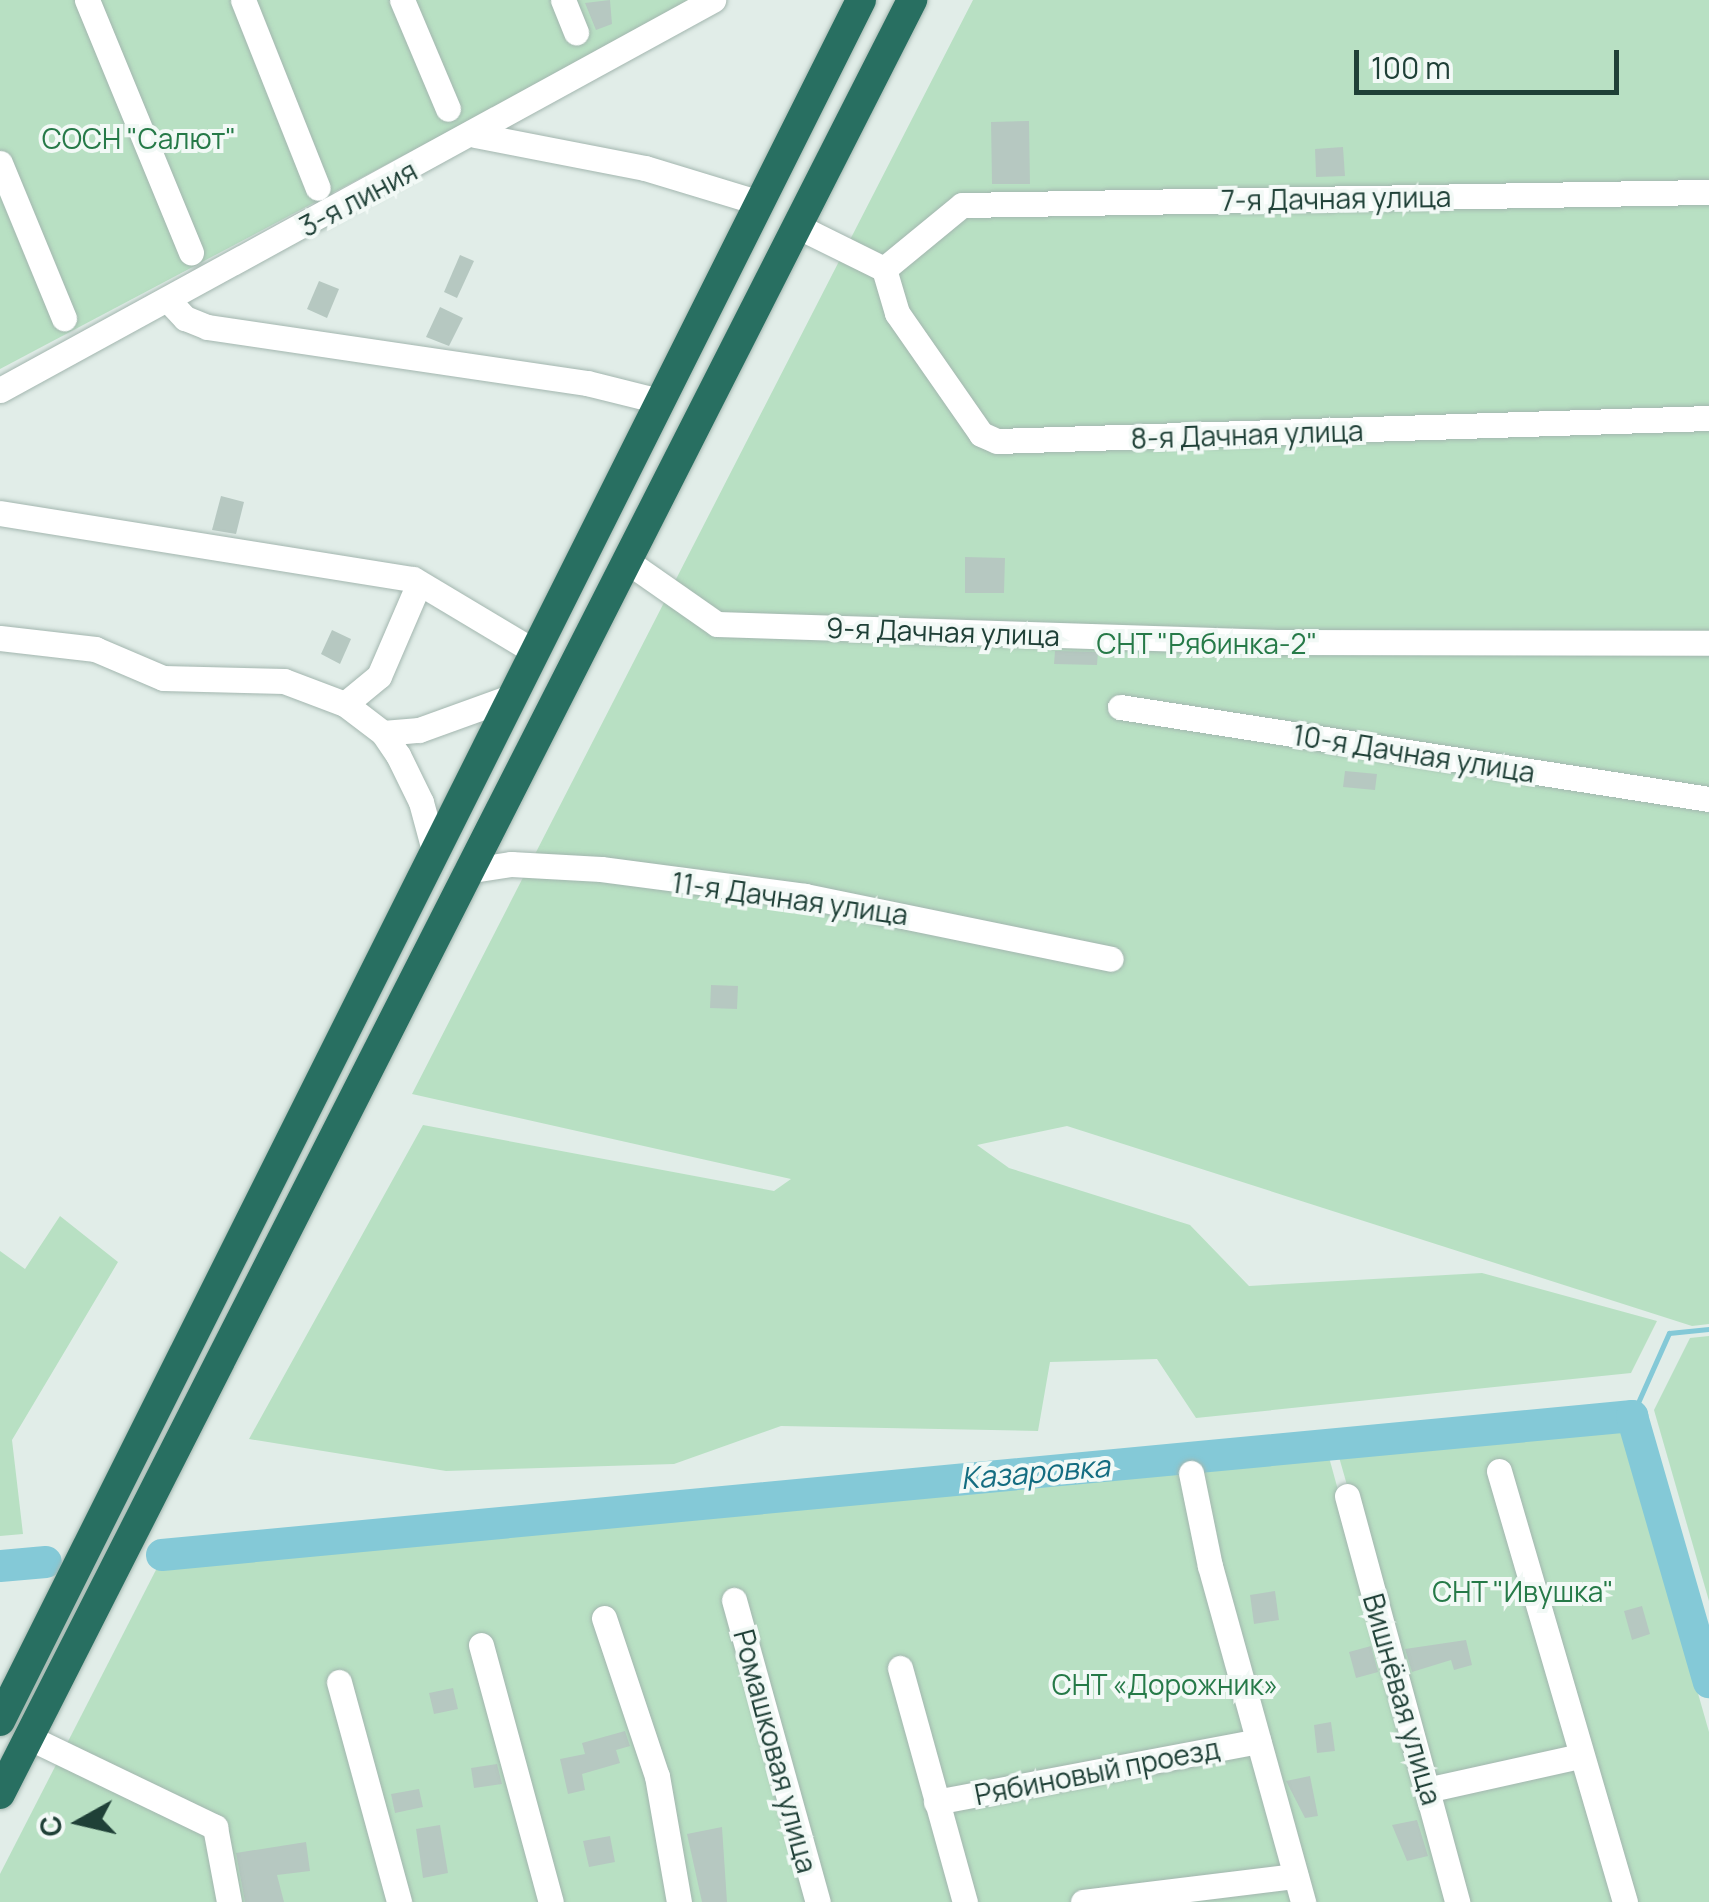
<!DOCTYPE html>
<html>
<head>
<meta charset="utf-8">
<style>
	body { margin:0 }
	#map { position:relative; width:1709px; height:1902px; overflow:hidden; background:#e1ede8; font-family:Manrope,sans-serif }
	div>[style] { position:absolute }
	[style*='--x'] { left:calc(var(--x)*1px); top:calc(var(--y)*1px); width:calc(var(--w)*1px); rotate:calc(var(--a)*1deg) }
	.green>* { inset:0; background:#b8e0c3 }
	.stream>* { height:5px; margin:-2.5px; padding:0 2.5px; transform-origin:2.5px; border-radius:2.5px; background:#84c9d7 }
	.river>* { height:32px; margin:-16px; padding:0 16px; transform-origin:16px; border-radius:16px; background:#84c9d7 }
	.building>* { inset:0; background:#b6c8c1 }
	.roads { filter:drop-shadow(0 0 2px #a3b6af) drop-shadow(0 0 2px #a3b6af) }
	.minor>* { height:25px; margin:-12.5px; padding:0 12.5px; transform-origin:12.5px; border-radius:12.5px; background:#fff }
	.highway>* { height:30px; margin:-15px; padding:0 15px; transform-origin:15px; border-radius:15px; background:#286f61 }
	span { translate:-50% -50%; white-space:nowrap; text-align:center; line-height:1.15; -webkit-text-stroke:8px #f2f9f6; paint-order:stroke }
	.park-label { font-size:28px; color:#267a48 }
	.street-label { font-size:28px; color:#1f4037 }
	.water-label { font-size:30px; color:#146d81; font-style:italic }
	.north { position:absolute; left:30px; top:1772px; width:100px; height:100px; -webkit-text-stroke:8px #f2f9f6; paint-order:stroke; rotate:262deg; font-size:28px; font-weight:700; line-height:40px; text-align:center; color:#1f4037 }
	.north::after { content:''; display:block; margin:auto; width:35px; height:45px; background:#1f4037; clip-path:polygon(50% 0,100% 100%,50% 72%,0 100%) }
	.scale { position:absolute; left:1354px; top:50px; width:265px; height:45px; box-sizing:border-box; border:5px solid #1f4037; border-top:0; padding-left:12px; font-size:30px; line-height:35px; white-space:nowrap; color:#1f4037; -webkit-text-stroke:8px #f2f9f6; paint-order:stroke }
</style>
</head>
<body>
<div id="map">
	<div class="green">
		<i style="clip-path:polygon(0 0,697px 0,0 369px)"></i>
		<i style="clip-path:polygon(973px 0,1709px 0,1709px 1324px,1692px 1326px,1067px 1126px,977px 1145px,1009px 1168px,1190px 1225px,1249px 1286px,1482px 1273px,1657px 1321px,1631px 1373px,1196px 1418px,1157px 1359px,1050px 1362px,1038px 1431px,781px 1426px,674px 1464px,446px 1471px,249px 1439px,423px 1125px,774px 1191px,791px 1179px,412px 1094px)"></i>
		<i style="clip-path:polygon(60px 1216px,118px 1262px,12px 1440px,23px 1534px,0 1536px,0 1251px,25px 1269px)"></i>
		<i style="clip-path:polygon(1709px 1336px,1709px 1601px,1654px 1410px,1690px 1338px)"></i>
		<i style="clip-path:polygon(1621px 1423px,1709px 1732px,1709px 1902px,1466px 1902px,1337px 1450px)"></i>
		<i style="clip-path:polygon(1327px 1450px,1451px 1902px,0 1902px,0 1874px,159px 1564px)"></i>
	</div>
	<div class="stream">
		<i style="--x:1632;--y:1416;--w:91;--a:-66"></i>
		<i style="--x:1669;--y:1333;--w:40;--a:-5.7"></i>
	</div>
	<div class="river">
		<i style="--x:162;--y:1555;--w:1477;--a:-5.4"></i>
		<i style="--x:1632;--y:1416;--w:277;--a:73.9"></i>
		<i style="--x:0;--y:1566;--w:46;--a:-5"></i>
	</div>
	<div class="building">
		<i style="clip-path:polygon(610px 0,612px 24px,596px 30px,585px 3px)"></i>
		<i style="clip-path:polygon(1029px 121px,1030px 184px,992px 184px,991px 122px)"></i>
		<i style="clip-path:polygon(1343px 147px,1345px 176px,1316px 177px,1315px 149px)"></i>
		<i style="clip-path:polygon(460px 255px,474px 261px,457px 298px,444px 292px)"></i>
		<i style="clip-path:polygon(319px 281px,339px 289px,327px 318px,307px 309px)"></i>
		<i style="clip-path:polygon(440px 307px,463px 318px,449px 346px,426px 337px)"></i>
		<i style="clip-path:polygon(221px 496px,244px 502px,236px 534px,212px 530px)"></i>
		<i style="clip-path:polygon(965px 557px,1005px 558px,1004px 593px,965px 593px)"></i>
		<i style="clip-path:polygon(332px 630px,351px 639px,340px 664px,321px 654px)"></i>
		<i style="clip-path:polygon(1055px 651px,1098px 652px,1097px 665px,1054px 664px)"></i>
		<i style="clip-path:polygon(1345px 771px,1377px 774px,1375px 790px,1343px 787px)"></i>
		<i style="clip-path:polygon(711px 985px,738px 986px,737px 1009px,710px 1008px)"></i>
		<i style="clip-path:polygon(1275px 1591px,1279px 1620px,1254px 1624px,1250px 1595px)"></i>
		<i style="clip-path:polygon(1642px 1606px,1650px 1634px,1632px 1640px,1624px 1611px)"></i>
		<i style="clip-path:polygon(1466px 1640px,1472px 1665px,1454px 1670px,1451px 1660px,1412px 1672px,1405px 1649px)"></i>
		<i style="clip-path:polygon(1371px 1646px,1378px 1672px,1356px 1678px,1349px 1652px)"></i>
		<i style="clip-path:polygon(453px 1688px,458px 1709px,434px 1714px,429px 1693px)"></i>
		<i style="clip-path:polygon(1331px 1722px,1335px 1751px,1317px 1753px,1314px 1725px)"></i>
		<i style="clip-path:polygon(625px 1731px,630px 1746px,616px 1750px,620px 1763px,582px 1774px,585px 1790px,568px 1794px,560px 1759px,585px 1754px,582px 1743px)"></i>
		<i style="clip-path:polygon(497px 1764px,502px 1784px,474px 1788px,471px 1768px)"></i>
		<i style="clip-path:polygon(1310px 1776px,1318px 1816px,1305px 1818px,1286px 1781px)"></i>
		<i style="clip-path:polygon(419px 1789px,423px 1807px,395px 1813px,391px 1794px)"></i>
		<i style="clip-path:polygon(1417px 1820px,1428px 1856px,1407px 1861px,1392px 1825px)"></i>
		<i style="clip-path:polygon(440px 1825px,448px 1873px,423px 1878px,416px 1829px)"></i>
		<i style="clip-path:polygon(722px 1827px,727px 1902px,702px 1902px,687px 1834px)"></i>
		<i style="clip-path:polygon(610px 1836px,615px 1862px,589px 1867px,583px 1841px)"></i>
		<i style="clip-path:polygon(306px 1842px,310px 1871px,277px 1875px,284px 1902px,245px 1902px,236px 1853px)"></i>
	</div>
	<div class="roads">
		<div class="minor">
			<i style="--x:87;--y:0;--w:273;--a:67.6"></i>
			<i style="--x:243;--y:0;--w:202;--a:68.3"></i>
			<i style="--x:402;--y:0;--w:118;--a:67.1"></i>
			<i style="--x:563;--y:0;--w:35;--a:68"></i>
			<i style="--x:475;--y:135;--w:173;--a:11"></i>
			<i style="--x:645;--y:168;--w:120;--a:16.9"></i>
			<i style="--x:0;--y:163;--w:168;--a:67.6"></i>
			<i style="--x:799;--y:227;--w:95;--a:26.3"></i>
			<i style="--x:884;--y:269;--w:46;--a:73.5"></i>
			<i style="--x:897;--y:313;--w:147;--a:55.2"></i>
			<i style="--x:981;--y:434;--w:17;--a:24"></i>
			<i style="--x:997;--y:441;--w:712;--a:-1.85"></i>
			<i style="--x:884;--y:269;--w:101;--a:-39.4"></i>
			<i style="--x:962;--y:205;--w:747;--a:-1"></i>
			<i style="--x:168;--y:300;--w:25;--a:47"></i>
			<i style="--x:185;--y:318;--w:24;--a:22"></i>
			<i style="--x:207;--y:327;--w:384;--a:8.4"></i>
			<i style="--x:587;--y:383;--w:75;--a:13.9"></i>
			<i style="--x:0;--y:390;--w:813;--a:-28.68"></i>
			<i style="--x:0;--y:513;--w:418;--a:9.1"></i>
			<i style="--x:413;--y:579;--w:142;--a:30.9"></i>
			<i style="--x:628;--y:562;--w:108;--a:34.9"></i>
			<i style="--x:717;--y:624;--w:560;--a:1.84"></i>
			<i style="--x:1277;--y:642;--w:432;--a:0.1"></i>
			<i style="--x:0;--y:638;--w:96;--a:6.6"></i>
			<i style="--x:95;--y:649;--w:74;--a:23.1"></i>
			<i style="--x:163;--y:678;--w:121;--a:1.4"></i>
			<i style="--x:284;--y:681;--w:65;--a:20.7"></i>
			<i style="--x:345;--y:704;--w:48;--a:37.3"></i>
			<i style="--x:383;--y:733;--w:27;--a:56"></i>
			<i style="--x:398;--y:755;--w:52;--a:63.9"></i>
			<i style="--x:421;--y:802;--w:54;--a:74.9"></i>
			<i style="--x:345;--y:704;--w:44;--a:-39.5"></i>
			<i style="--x:379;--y:676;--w:101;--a:-66.7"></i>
			<i style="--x:1120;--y:707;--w:596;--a:8.88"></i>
			<i style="--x:383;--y:733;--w:36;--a:-5"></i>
			<i style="--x:419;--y:730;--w:100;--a:-19.9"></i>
			<i style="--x:466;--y:871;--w:46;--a:-8.8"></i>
			<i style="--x:511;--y:864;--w:90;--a:3.2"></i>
			<i style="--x:601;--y:869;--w:206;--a:7.5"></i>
			<i style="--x:805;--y:896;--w:312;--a:11.6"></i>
			<i style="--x:1499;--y:1471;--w:449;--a:73.7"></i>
			<i style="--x:1191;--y:1473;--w:95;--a:78.5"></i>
			<i style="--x:1210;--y:1566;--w:349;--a:74.5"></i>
			<i style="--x:1347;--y:1496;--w:421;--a:74.8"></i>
			<i style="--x:734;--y:1600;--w:313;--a:74.5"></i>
			<i style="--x:604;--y:1618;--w:167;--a:71.5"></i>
			<i style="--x:657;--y:1776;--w:128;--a:80.1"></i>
			<i style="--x:481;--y:1645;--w:266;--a:74.8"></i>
			<i style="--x:900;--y:1668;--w:243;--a:74.5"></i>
			<i style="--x:339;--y:1682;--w:228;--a:74.7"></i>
			<i style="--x:28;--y:1737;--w:208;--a:25.7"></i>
			<i style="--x:215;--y:1827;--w:76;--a:79.4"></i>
			<i style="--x:1431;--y:1789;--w:153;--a:-12.5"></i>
			<i style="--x:936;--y:1802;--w:328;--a:-10.7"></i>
			<i style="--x:1083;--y:1902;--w:214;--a:-7"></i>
		</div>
		<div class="highway">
			<i style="--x:0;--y:1721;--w:1924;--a:-63.42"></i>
			<i style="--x:0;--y:1794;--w:2013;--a:-63.05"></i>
		</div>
	</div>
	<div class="park-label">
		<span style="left:139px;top:138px">СОСН "Салют"</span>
		<span style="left:1207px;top:643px">СНТ "Рябинка-2"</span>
		<span style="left:1523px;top:1591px">СНТ "Ивушка"</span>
		<span style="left:1165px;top:1684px">СНТ «Дорожник»</span>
	</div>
	<div class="street-label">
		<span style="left:358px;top:198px;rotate:-28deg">3-я линия</span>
		<span style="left:1336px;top:198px;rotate:-1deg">7-я Дачная улица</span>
		<span style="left:1247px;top:434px;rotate:-2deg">8-я Дачная улица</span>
		<span style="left:943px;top:631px;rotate:2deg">9-я Дачная улица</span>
		<span style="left:1414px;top:753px;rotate:9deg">10-я Дачная улица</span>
		<span style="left:790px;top:898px;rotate:8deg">11-я Дачная улица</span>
		<span style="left:1403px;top:1699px;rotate:74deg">Вишнёвая улица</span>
		<span style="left:776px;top:1751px;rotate:75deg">Ромашковая улица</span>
		<span style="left:1097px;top:1771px;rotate:-11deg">Рябиновый проезд</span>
	</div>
	<div class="water-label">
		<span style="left:1035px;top:1472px;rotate:-5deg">Казаровка</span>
	</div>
	<div class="north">С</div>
	<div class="scale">100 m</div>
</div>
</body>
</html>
